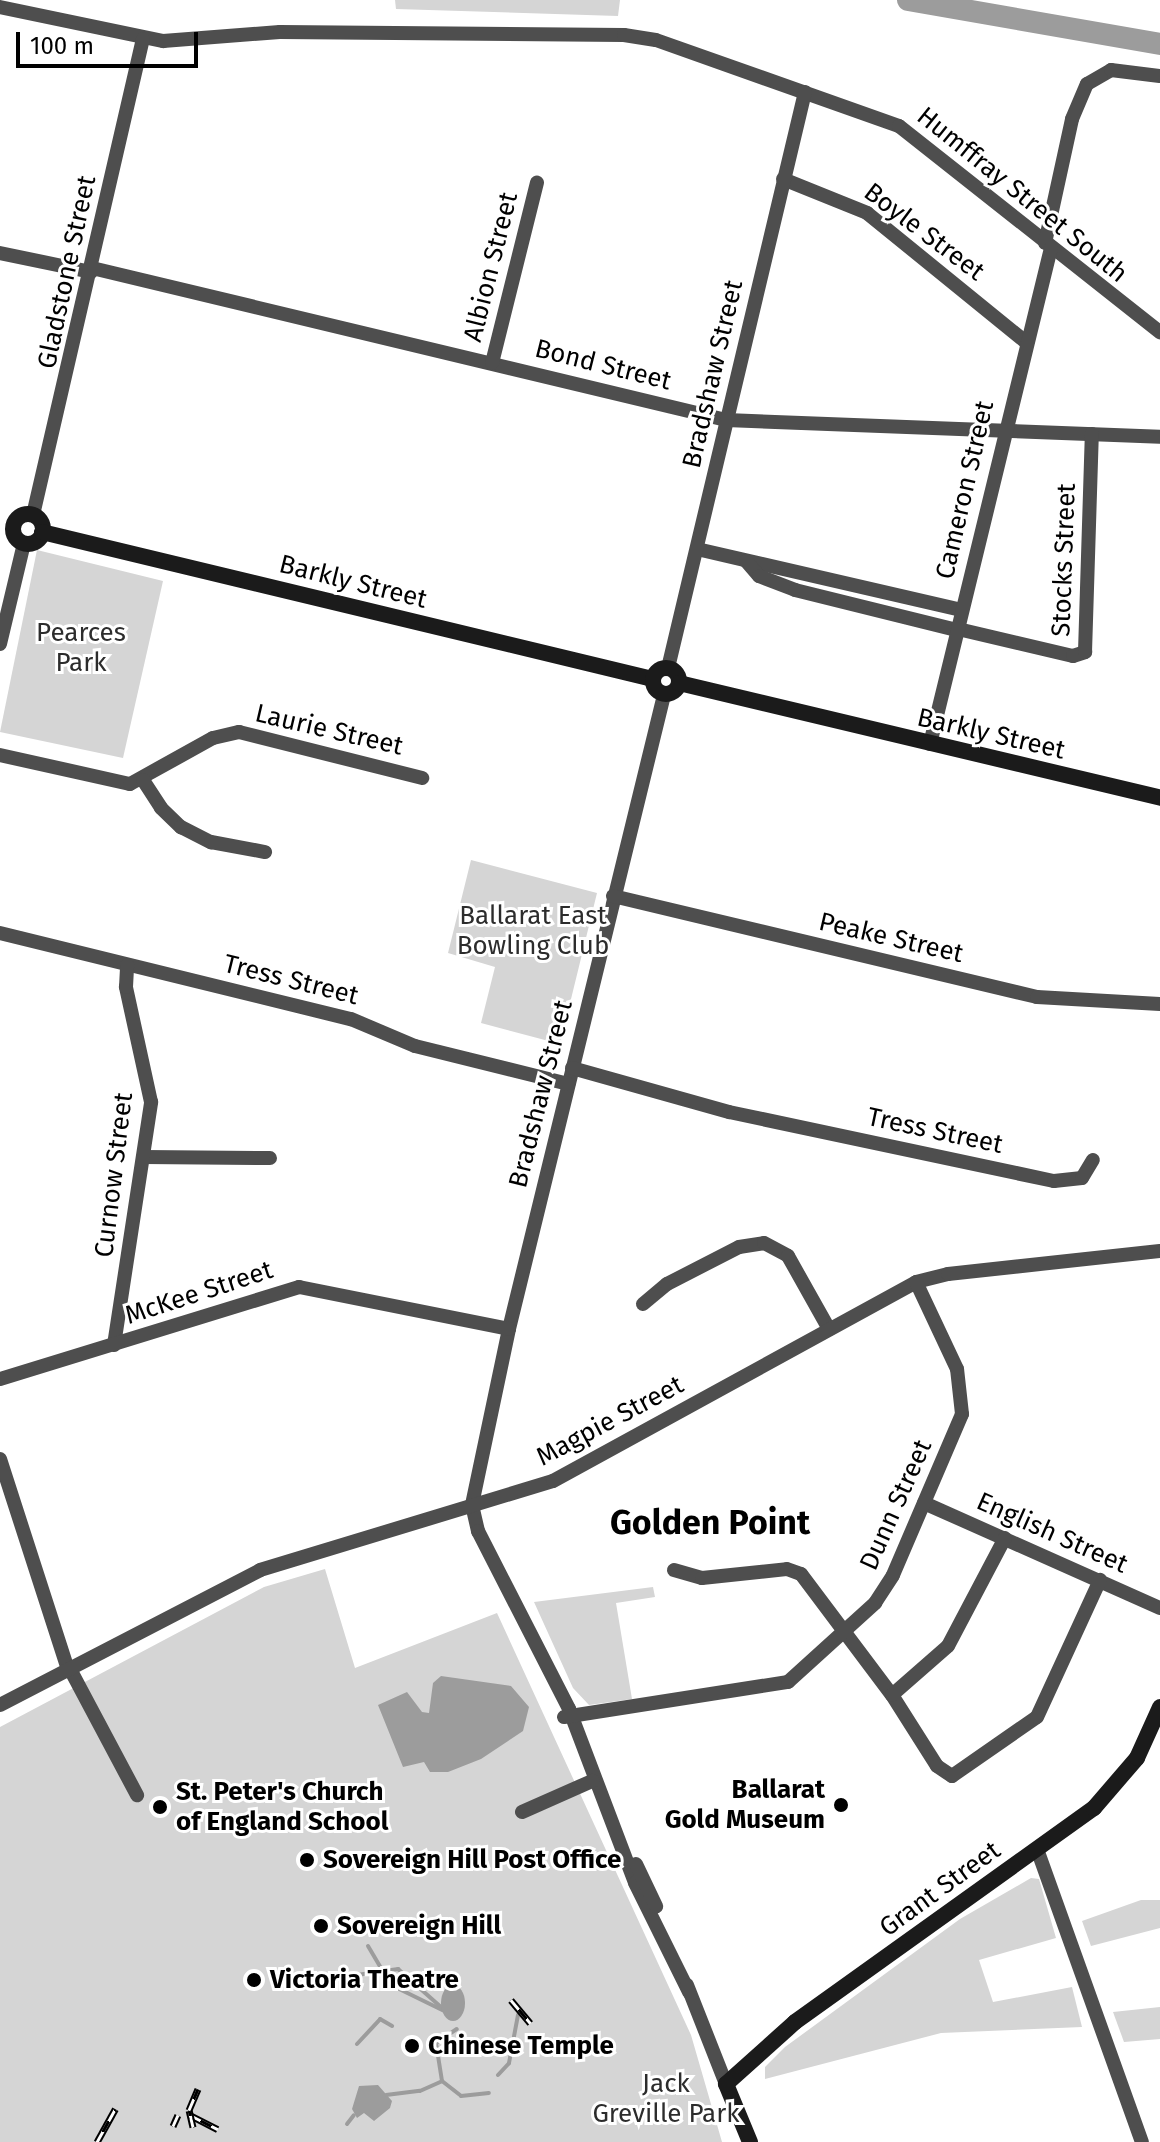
<!DOCTYPE html>
<html>
<head>
<meta charset="utf-8">
<style>
	body { margin:0 }
	#map { position:relative; width:1160px; height:2142px; overflow:hidden; background:#fff; font-family:"Fira Sans",sans-serif }
	div>[style] { position:absolute }
	[style*='--x'] { left:calc(var(--x)*1px); top:calc(var(--y)*1px); width:calc(var(--w)*1px); rotate:calc(var(--a)*1deg) }
	.green>* { inset:0; background:#d5d5d5 }
	.water>* { inset:0; background:#9c9c9c }
	.stream>* { height:4px; margin:-2px; padding:0 2px; transform-origin:2px; border-radius:2px; background:#9c9c9c }
	.canal>* { height:12px; margin:-6px; padding:0 6px; transform-origin:6px; border-radius:6px; background:#9c9c9c }
	.canal>.ring { margin:-6px; padding:0; box-sizing:content-box; background:none; border:12px solid #9c9c9c; border-radius:50% }
	.river>* { height:22px; margin:-11px; padding:0 11px; transform-origin:11px; border-radius:11px; background:#9c9c9c }
	.minor>* { height:14px; margin:-7px; padding:0 7px; transform-origin:7px; border-radius:7px; background:#4e4e4e }
	.secondary>* { height:16px; margin:-8px; padding:0 8px; transform-origin:8px; border-radius:8px; background:#1b1b1b }
	.secondary>.ring { margin:-8px; padding:0; box-sizing:content-box; background:none; border:16px solid #1b1b1b; border-radius:50% }
	.rail>* { height:7px; margin-top:-3.5px; transform-origin:0; background:repeating-linear-gradient(90deg,#fff 0 12px,#000 0 24px); box-sizing:border-box; border-block:2px solid #000 }
	.dots>* { width:22px; height:22px; translate:-50% -50%; box-sizing:border-box; border:4px solid #fff; border-radius:50% }
	span { translate:-50% -50%; white-space:nowrap; text-align:center; line-height:1.15; -webkit-text-stroke:6px #fff; paint-order:stroke }
	.street-label { font-size:26px; color:#000 }
	.park-label { font-size:26px; color:#2c2c2c }
	.poi-label { font-size:26px; color:#000; font-weight:700 }
	.right { translate:-100% -50%; text-align:right }
	.left { translate:0 -50%; text-align:left }
	.district-label { font-size:34px; color:#000; font-weight:700 }
	.scale { position:absolute; left:16px; top:32px; width:182px; height:36px; box-sizing:border-box; border:4px solid #000; border-top:0; padding-left:10px; font-size:24px; line-height:28px; white-space:nowrap; color:#000; -webkit-text-stroke:6px #fff; paint-order:stroke }
</style>
</head>
<body>
<div id="map">
	<div class="green">
		<i style="clip-path:polygon(395px 0,620px 0,618px 16px,396px 9px)"></i>
		<i style="clip-path:polygon(37px 550px,163px 581px,123px 758px,0 732px)"></i>
		<i style="clip-path:polygon(471px 860px,597px 893px,560px 1044px,481px 1023px,495px 967px,448px 953px)"></i>
		<i style="clip-path:polygon(325px 1569px,355px 1668px,497px 1613px,691px 2035px,722px 2142px,0 2142px,0 1727px,264px 1587px)"></i>
		<i style="clip-path:polygon(653px 1587px,655px 1597px,616px 1603px,632px 1699px,589px 1705px,573px 1688px,534px 1602px)"></i>
		<i style="clip-path:polygon(1031px 1878px,1039px 1879px,1056px 1938px,979px 1960px,993px 2002px,1072px 1987px,1082px 2027px,941px 2033px,765px 2079px,765px 2067px,785px 2047px,960px 1919px)"></i>
		<i style="clip-path:polygon(1141px 1900px,1160px 1900px,1160px 1928px,1091px 1946px,1082px 1921px)"></i>
		<i style="clip-path:polygon(1160px 2007px,1160px 2039px,1124px 2042px,1113px 2012px)"></i>
	</div>
	<div class="water">
		<i style="clip-path:polygon(441px 1676px,511px 1686px,529px 1707px,523px 1731px,481px 1759px,448px 1772px,430px 1772px,424px 1762px,403px 1767px,378px 1705px,407px 1692px,422px 1712px,429px 1713px,433px 1683px)"></i>
		<i style="clip-path:polygon(378px 2085px,392px 2101px,390px 2108px,374px 2121px,364px 2113px,357px 2118px,352px 2109px,359px 2086px)"></i>
	</div>
	<div class="stream">
		<i style="--x:368;--y:1946;--w:45;--a:59.5"></i>
		<i style="--x:391;--y:1985;--w:57;--a:26.1"></i>
		<i style="--x:336;--y:1978;--w:63;--a:-8.3"></i>
		<i style="--x:398;--y:1969;--w:69;--a:41.5"></i>
		<i style="--x:357;--y:2044;--w:34;--a:-47"></i>
		<i style="--x:380;--y:2019;--w:14;--a:30"></i>
		<i style="--x:498;--y:2075;--w:16;--a:-47"></i>
		<i style="--x:509;--y:2063;--w:49;--a:-79.4"></i>
		<i style="--x:442;--y:2081;--w:24;--a:38"></i>
		<i style="--x:461;--y:2096;--w:28;--a:-6"></i>
		<i style="--x:386;--y:2095;--w:34;--a:-7"></i>
		<i style="--x:420;--y:2091;--w:24;--a:-24"></i>
		<i style="--x:442;--y:2081;--w:38;--a:-99"></i>
		<i style="--x:436;--y:2043;--w:25;--a:-34"></i>
		<i style="--x:347;--y:2124;--w:11;--a:-52"></i>
	</div>
	<div class="canal">
		<i class="ring" style="left:446.5px;top:1990.5px;width:-3px;height:-3px"></i>
	</div>
	<div class="river">
		<i style="--x:908;--y:0;--w:256;--a:9.9"></i>
	</div>
	<div class="minor">
		<i style="--x:0;--y:7;--w:167;--a:11.8"></i>
		<i style="--x:163;--y:41;--w:117;--a:-4.4"></i>
		<i style="--x:280;--y:32;--w:344;--a:0.5"></i>
		<i style="--x:624;--y:35;--w:32;--a:9"></i>
		<i style="--x:656;--y:40;--w:258;--a:19.5"></i>
		<i style="--x:899;--y:126;--w:333;--a:38.3"></i>
		<i style="--x:783;--y:179;--w:91;--a:22"></i>
		<i style="--x:867;--y:213;--w:205;--a:39.1"></i>
		<i style="--x:1045;--y:243;--w:127;--a:-77.7"></i>
		<i style="--x:1072;--y:119;--w:38;--a:-67"></i>
		<i style="--x:1087;--y:84;--w:28;--a:-30"></i>
		<i style="--x:1111;--y:70;--w:49;--a:7"></i>
		<i style="--x:0;--y:253;--w:93;--a:11.8"></i>
		<i style="--x:92;--y:268;--w:652;--a:13.48"></i>
		<i style="--x:726;--y:420;--w:434;--a:2.2"></i>
		<i style="--x:492;--y:363;--w:186;--a:-76"></i>
		<i style="--x:33;--y:515;--w:488;--a:-77"></i>
		<i style="--x:697;--y:549;--w:272;--a:13"></i>
		<i style="--x:746;--y:561;--w:20;--a:49"></i>
		<i style="--x:759;--y:576;--w:39;--a:21"></i>
		<i style="--x:795;--y:590;--w:167;--a:13.9"></i>
		<i style="--x:958;--y:629;--w:118;--a:13.2"></i>
		<i style="--x:1073;--y:656;--w:13;--a:-18"></i>
		<i style="--x:1085;--y:652;--w:218;--a:-88.2"></i>
		<i style="--x:0;--y:644;--w:104;--a:-76.6"></i>
		<i style="--x:668;--y:668;--w:592;--a:-76.62"></i>
		<i style="--x:664;--y:695;--w:653;--a:103.74"></i>
		<i style="--x:509;--y:1329;--w:180;--a:101.9"></i>
		<i style="--x:472;--y:1505;--w:27;--a:77"></i>
		<i style="--x:478;--y:1531;--w:200;--a:62.9"></i>
		<i style="--x:569;--y:1709;--w:186;--a:69.2"></i>
		<i style="--x:635;--y:1883;--w:122;--a:63.6"></i>
		<i style="--x:930;--y:744;--w:511;--a:-76.29"></i>
		<i style="--x:0;--y:755;--w:133;--a:12.6"></i>
		<i style="--x:130;--y:784;--w:95;--a:-29"></i>
		<i style="--x:213;--y:738;--w:27;--a:-13"></i>
		<i style="--x:239;--y:732;--w:189;--a:14.1"></i>
		<i style="--x:143;--y:780;--w:33;--a:57"></i>
		<i style="--x:161;--y:808;--w:28;--a:44"></i>
		<i style="--x:181;--y:827;--w:34;--a:27"></i>
		<i style="--x:211;--y:842;--w:55;--a:10.5"></i>
		<i style="--x:613;--y:896;--w:436;--a:13.4"></i>
		<i style="--x:1037;--y:997;--w:123;--a:3.3"></i>
		<i style="--x:0;--y:933;--w:361;--a:13.8"></i>
		<i style="--x:351;--y:1019;--w:69;--a:22.9"></i>
		<i style="--x:415;--y:1046;--w:158;--a:13.9"></i>
		<i style="--x:572;--y:1068;--w:163;--a:15.7"></i>
		<i style="--x:729;--y:1112;--w:332;--a:12"></i>
		<i style="--x:1054;--y:1181;--w:28;--a:-6"></i>
		<i style="--x:1082;--y:1178;--w:21;--a:-59"></i>
		<i style="--x:144;--y:1157;--w:126;--a:0.5"></i>
		<i style="--x:643;--y:1304;--w:31;--a:-40"></i>
		<i style="--x:667;--y:1284;--w:81;--a:-27.2"></i>
		<i style="--x:739;--y:1247;--w:25;--a:-9"></i>
		<i style="--x:764;--y:1243;--w:27;--a:28"></i>
		<i style="--x:788;--y:1256;--w:84;--a:60.7"></i>
		<i style="--x:114;--y:1345;--w:246;--a:-81.3"></i>
		<i style="--x:151;--y:1102;--w:118;--a:-102.3"></i>
		<i style="--x:126;--y:987;--w:22;--a:-87"></i>
		<i style="--x:0;--y:1379;--w:313;--a:-17.1"></i>
		<i style="--x:299;--y:1287;--w:214;--a:11.3"></i>
		<i style="--x:0;--y:1459;--w:221;--a:72.1"></i>
		<i style="--x:924;--y:1503;--w:258;--a:24"></i>
		<i style="--x:674;--y:1570;--w:29;--a:16"></i>
		<i style="--x:702;--y:1578;--w:85;--a:-6"></i>
		<i style="--x:787;--y:1569;--w:15;--a:20"></i>
		<i style="--x:801;--y:1574;--w:151;--a:53.1"></i>
		<i style="--x:892;--y:1695;--w:84;--a:57.6"></i>
		<i style="--x:937;--y:1766;--w:18;--a:34"></i>
		<i style="--x:952;--y:1776;--w:103;--a:-34.8"></i>
		<i style="--x:1037;--y:1717;--w:151;--a:-65.3"></i>
		<i style="--x:70;--y:1669;--w:143;--a:62"></i>
		<i style="--x:892;--y:1695;--w:74;--a:-41.2"></i>
		<i style="--x:948;--y:1646;--w:122;--a:-62.2"></i>
		<i style="--x:0;--y:1705;--w:293;--a:-27.4"></i>
		<i style="--x:260;--y:1570;--w:306;--a:-16.9"></i>
		<i style="--x:553;--y:1481;--w:414;--a:-28.7"></i>
		<i style="--x:916;--y:1282;--w:33;--a:-14"></i>
		<i style="--x:948;--y:1274;--w:213;--a:-6.2"></i>
		<i style="--x:564;--y:1717;--w:227;--a:-8.9"></i>
		<i style="--x:788;--y:1682;--w:118;--a:-42.2"></i>
		<i style="--x:875;--y:1603;--w:33;--a:-57"></i>
		<i style="--x:893;--y:1575;--w:175;--a:-66.8"></i>
		<i style="--x:962;--y:1414;--w:45;--a:-96.3"></i>
		<i style="--x:957;--y:1369;--w:96;--a:-115.2"></i>
		<i style="--x:522;--y:1812;--w:77;--a:-23.9"></i>
		<i style="--x:1037;--y:1849;--w:311;--a:70.3"></i>
		<i style="--x:636;--y:1864;--w:47;--a:64.5"></i>
		<i style="--x:687;--y:1985;--w:106;--a:68.5"></i>
	</div>
	<div class="secondary">
		<i class="ring" style="left:13px;top:514px;width:14px;height:14px"></i>
		<i style="--x:42;--y:532;--w:628;--a:13.53"></i>
		<i class="ring" style="left:653px;top:668px;width:10px;height:10px"></i>
		<i style="--x:679;--y:683;--w:495;--a:13.4"></i>
		<i style="--x:750;--y:2142;--w:63;--a:-112.5"></i>
		<i style="--x:726;--y:2084;--w:93;--a:-41.9"></i>
		<i style="--x:795;--y:2022;--w:368;--a:-35.6"></i>
		<i style="--x:1094;--y:1808;--w:66;--a:-49.3"></i>
		<i style="--x:1137;--y:1758;--w:56;--a:-65.7"></i>
	</div>
	<div class="rail">
		<i style="--x:511;--y:2000;--w:30;--a:50"></i>
		<i style="--x:190;--y:2115;--w:31;--a:27"></i>
		<i style="--x:173;--y:2126;--w:12;--a:-66"></i>
		<i style="--x:193;--y:2127;--w:17;--a:-103"></i>
		<i style="--x:189;--y:2110;--w:23;--a:-67"></i>
		<i style="--x:97;--y:2142;--w:38;--a:-61"></i>
	</div>
	<div class="dots">
		<i style="left:841px;top:1805px;background:#000"></i>
		<i style="left:160px;top:1807px;background:#000"></i>
		<i style="left:307px;top:1860px;background:#000"></i>
		<i style="left:321px;top:1926px;background:#000"></i>
		<i style="left:254px;top:1980px;background:#000"></i>
		<i style="left:412px;top:2046px;background:#000"></i>
	</div>
	<div class="street-label">
		<span style="left:1022px;top:195px;rotate:39deg">Humffray Street South</span>
		<span style="left:924px;top:232px;rotate:37deg">Boyle Street</span>
		<span style="left:491px;top:267px;rotate:-76deg">Albion Street</span>
		<span style="left:67px;top:272px;rotate:-78deg">Gladstone Street</span>
		<span style="left:603px;top:365px;rotate:14deg">Bond Street</span>
		<span style="left:713px;top:374px;rotate:-77deg">Bradshaw Street</span>
		<span style="left:965px;top:490px;rotate:-77deg">Cameron Street</span>
		<span style="left:1064px;top:560px;rotate:-88deg">Stocks Street</span>
		<span style="left:353px;top:582px;rotate:14deg">Barkly Street</span>
		<span style="left:329px;top:730px;rotate:13deg">Laurie Street</span>
		<span style="left:991px;top:734px;rotate:13deg">Barkly Street</span>
		<span style="left:891px;top:938px;rotate:13deg">Peake Street</span>
		<span style="left:291px;top:980px;rotate:14deg">Tress Street</span>
		<span style="left:541px;top:1094px;rotate:-76deg">Bradshaw Street</span>
		<span style="left:935px;top:1131px;rotate:12deg">Tress Street</span>
		<span style="left:114px;top:1175px;rotate:-83deg">Curnow Street</span>
		<span style="left:199px;top:1293px;rotate:-18deg">McKee Street</span>
		<span style="left:610px;top:1421px;rotate:-28deg">Magpie Street</span>
		<span style="left:896px;top:1505px;rotate:-66deg">Dunn Street</span>
		<span style="left:1052px;top:1533px;rotate:24deg">English Street</span>
		<span style="left:940px;top:1889px;rotate:-36deg">Grant Street</span>
	</div>
	<div class="park-label">
		<span style="left:81px;top:648px">Pearces<br>Park</span>
		<span style="left:533px;top:931px">Ballarat East<br>Bowling Club</span>
		<span style="left:666px;top:2099px">Jack<br>Greville Park</span>
	</div>
	<div class="poi-label">
		<span class="right" style="left:825px;top:1805px">Ballarat<br>Gold Museum</span>
		<span class="left" style="left:176px;top:1807px">St. Peter's Church<br>of England School</span>
		<span class="left" style="left:323px;top:1860px">Sovereign Hill Post Office</span>
		<span class="left" style="left:337px;top:1926px">Sovereign Hill</span>
		<span class="left" style="left:270px;top:1980px">Victoria Theatre</span>
		<span class="left" style="left:428px;top:2046px">Chinese Temple</span>
	</div>
	<div class="district-label">
		<span style="left:710px;top:1523px">Golden Point</span>
	</div>
	<div class="scale">100 m</div>
</div>
</body>
</html>
